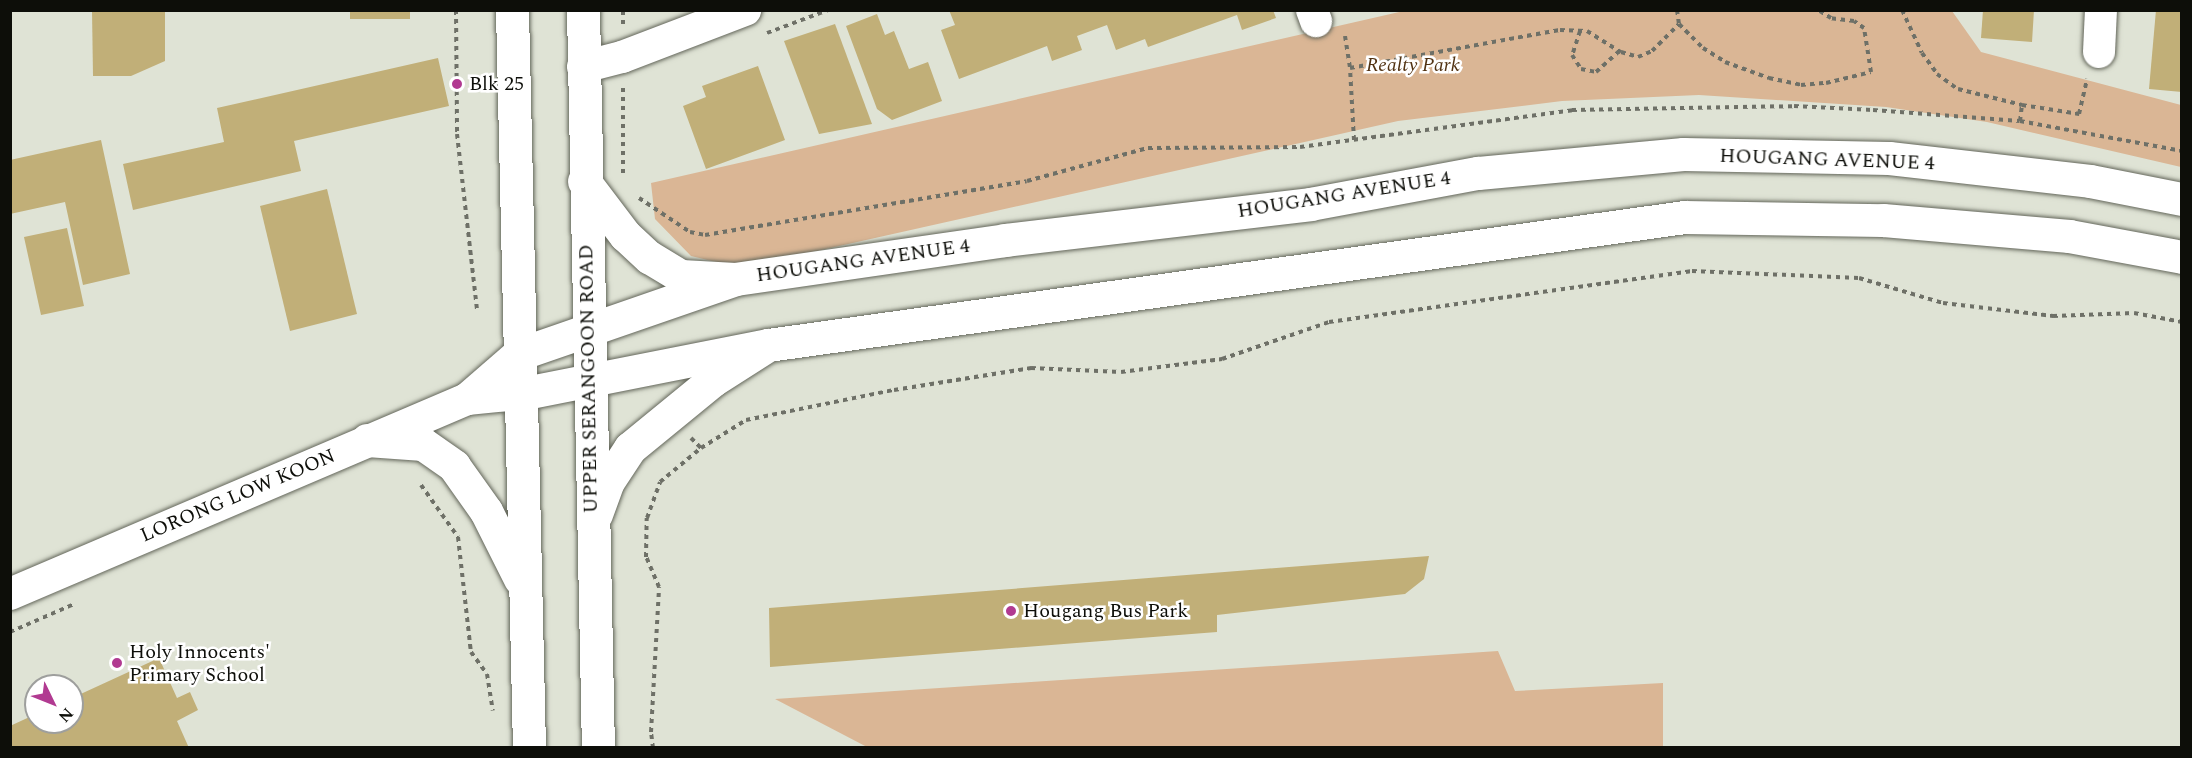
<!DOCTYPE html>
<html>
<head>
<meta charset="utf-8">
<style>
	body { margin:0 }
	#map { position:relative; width:2192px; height:758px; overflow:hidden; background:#dfe3d5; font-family:Spectral,serif }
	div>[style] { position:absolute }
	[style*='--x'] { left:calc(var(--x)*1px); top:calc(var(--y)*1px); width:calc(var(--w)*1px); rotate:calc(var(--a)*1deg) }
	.green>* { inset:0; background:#dab695 }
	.building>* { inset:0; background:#c1af78 }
	.path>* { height:4px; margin-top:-2px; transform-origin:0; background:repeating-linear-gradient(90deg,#6e7067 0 4.5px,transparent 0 9px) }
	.roads { filter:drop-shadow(0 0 2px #63665a) drop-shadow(0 0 2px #63665a) }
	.minor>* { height:32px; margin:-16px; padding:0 16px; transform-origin:16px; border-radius:16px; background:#fff }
	.tertiary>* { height:33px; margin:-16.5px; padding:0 16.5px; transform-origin:16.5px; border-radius:16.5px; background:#fff }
	.primary>* { height:33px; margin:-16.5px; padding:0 16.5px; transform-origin:16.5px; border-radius:16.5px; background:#fff }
	.dots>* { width:16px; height:16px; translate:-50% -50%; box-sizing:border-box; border:3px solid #fff; border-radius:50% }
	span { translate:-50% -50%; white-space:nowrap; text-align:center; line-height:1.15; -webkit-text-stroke:5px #fff; paint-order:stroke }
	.park-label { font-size:20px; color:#513212; font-style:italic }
	.poi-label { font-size:20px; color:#0d0e09 }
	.left { translate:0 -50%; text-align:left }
	.street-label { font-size:20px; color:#0d0e09 }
	.frame { position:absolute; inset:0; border:12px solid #0d0e09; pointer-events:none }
	.north { position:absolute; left:24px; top:674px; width:60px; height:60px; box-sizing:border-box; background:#fff; border:2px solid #9e9f9d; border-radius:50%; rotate:133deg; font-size:16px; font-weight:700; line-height:24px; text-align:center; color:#0d0e09 }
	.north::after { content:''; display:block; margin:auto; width:21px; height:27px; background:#b13a91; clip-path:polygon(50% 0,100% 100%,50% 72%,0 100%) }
</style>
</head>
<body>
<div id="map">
	<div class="green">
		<i style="clip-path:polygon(1408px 10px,1952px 11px,1981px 52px,2181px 105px,2181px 167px,1987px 122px,1886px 107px,1699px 95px,1562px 101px,1398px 121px,741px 268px,691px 256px,655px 219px,651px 183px)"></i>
		<i style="clip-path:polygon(1498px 651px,1515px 691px,1663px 683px,1663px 747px,867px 747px,775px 699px)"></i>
	</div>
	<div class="building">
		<i style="clip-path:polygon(92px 10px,165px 10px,165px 61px,131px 76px,93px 76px)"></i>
		<i style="clip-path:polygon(350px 10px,410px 10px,410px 19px,350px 19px)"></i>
		<i style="clip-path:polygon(949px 10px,1273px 10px,1276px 18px,1242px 30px,1237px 15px,1148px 47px,1145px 39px,1116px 50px,1107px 25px,1077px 36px,1082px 50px,1052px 61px,1047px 46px,959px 79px,941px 30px,955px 25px)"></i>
		<i style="clip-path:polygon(1983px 10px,2034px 10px,2032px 42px,1981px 38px)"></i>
		<i style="clip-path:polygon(2156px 10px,2182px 10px,2182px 92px,2149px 89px)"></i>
		<i style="clip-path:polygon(877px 14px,885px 35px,894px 31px,909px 69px,928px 62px,942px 101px,892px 120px,877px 109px,846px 26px)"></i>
		<i style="clip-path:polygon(835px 24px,872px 124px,819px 134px,784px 41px)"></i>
		<i style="clip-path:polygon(438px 58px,449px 106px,294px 141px,301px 171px,133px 210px,123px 164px,224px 142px,217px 108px)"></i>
		<i style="clip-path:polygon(758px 66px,785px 140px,706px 169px,683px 106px,706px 97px,702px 86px)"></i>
		<i style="clip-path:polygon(101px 140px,130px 274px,83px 285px,65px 202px,10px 214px,10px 160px)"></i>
		<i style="clip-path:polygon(327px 189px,357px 314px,290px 331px,260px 206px)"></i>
		<i style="clip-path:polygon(67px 228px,84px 306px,41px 315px,24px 237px)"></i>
		<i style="clip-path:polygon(1429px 556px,1424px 579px,1405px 594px,1217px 615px,1217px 632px,770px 667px,769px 608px)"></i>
		<i style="clip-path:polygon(159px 658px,177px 698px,190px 692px,198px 710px,177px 721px,189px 748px,10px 748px,10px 726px,36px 714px,36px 722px,72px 722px,72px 698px)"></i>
	</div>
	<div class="path">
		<i style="--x:456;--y:10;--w:124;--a:89.5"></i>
		<i style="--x:457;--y:134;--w:176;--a:83.5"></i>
		<i style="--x:1677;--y:10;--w:14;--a:82"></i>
		<i style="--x:1679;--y:24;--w:34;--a:45"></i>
		<i style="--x:1703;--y:48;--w:26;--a:32"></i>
		<i style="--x:1725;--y:62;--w:47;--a:20"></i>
		<i style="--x:1769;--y:78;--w:33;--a:12"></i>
		<i style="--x:1801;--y:85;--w:25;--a:-5"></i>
		<i style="--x:1826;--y:83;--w:46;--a:-13.7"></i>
		<i style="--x:1871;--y:72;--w:45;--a:-99"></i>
		<i style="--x:1864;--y:28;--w:12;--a:-145"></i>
		<i style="--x:1854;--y:21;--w:23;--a:-173"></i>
		<i style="--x:1831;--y:18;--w:15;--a:-148"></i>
		<i style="--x:1902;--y:10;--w:47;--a:65.1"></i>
		<i style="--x:1922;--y:53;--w:26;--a:54"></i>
		<i style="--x:1937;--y:74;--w:26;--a:36"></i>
		<i style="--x:1958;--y:89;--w:66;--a:14"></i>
		<i style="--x:623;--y:24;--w:14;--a:-90"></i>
		<i style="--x:1580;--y:31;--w:25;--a:108"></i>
		<i style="--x:1572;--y:55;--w:17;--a:57"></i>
		<i style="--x:1581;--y:69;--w:15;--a:11"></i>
		<i style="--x:1596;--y:72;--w:31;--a:-42"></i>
		<i style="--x:767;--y:33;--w:65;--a:-20.7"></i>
		<i style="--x:1345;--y:36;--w:32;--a:81"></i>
		<i style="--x:623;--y:88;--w:89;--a:90"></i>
		<i style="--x:2020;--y:121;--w:16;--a:-83"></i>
		<i style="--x:2022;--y:105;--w:58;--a:9"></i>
		<i style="--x:2079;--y:114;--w:36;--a:-77"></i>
		<i style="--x:1354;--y:140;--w:72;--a:-93.2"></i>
		<i style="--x:1350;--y:68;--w:213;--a:-10.3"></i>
		<i style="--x:1560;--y:30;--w:27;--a:2"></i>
		<i style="--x:1587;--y:31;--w:40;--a:32"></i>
		<i style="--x:1621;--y:52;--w:18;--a:16"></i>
		<i style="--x:1638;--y:57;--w:15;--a:-23"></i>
		<i style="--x:1652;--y:51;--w:38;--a:-45"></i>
		<i style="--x:639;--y:198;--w:61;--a:33.7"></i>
		<i style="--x:690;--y:232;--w:15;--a:11"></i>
		<i style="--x:705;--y:235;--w:326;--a:-9.5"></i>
		<i style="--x:1027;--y:181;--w:125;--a:-15.3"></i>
		<i style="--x:1148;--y:148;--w:152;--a:-0.4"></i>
		<i style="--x:1300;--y:147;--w:275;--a:-7.7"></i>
		<i style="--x:1572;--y:110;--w:222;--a:-1"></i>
		<i style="--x:1794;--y:106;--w:79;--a:2.9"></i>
		<i style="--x:1873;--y:110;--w:147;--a:4.3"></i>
		<i style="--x:2020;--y:121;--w:165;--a:10.5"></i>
		<i style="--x:691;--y:438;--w:14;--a:45"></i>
		<i style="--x:421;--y:485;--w:64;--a:54.6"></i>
		<i style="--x:458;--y:537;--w:116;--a:83.6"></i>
		<i style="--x:471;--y:652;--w:27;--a:54"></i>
		<i style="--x:487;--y:674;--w:37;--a:81"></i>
		<i style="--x:10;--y:632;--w:70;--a:-23.6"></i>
		<i style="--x:653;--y:748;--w:16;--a:-97"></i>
		<i style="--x:651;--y:732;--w:145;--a:-86.8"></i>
		<i style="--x:659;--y:587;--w:33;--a:-113"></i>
		<i style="--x:646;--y:557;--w:39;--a:-89"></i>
		<i style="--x:647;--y:518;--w:38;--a:-70"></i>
		<i style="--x:660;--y:482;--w:53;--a:-39.7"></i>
		<i style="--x:701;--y:448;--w:53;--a:-31.9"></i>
		<i style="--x:746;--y:420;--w:151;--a:-11.5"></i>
		<i style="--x:894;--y:390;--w:139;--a:-9.1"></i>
		<i style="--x:1031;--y:368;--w:90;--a:2.5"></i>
		<i style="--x:1121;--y:372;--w:102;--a:-7.3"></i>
		<i style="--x:1222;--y:359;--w:113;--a:-19.1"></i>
		<i style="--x:1329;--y:322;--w:367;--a:-8"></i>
		<i style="--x:1692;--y:271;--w:167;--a:2.4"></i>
		<i style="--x:1859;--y:278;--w:88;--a:16.6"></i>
		<i style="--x:1943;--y:303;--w:111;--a:6.7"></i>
		<i style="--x:2053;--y:316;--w:81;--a:-2.1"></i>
		<i style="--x:2134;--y:313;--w:49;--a:10.6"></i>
	</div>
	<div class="roads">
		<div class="minor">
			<i style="--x:1312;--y:10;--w:12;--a:70"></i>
			<i style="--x:2099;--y:52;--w:42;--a:-87.3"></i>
			<i style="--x:583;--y:67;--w:40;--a:-14.4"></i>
			<i style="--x:622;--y:57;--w:132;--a:-20.9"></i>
			<i style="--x:467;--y:399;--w:69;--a:-40.9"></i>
			<i style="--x:10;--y:594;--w:497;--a:-23.1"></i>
			<i style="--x:467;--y:399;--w:53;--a:-5.4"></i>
		</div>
		<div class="tertiary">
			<i style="--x:519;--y:354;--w:229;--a:-19.1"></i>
			<i style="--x:735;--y:279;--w:273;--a:-8.2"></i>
			<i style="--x:1005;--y:240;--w:307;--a:-6.7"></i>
			<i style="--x:1310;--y:204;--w:171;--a:-10.5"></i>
			<i style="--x:1478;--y:173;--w:206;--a:-5.3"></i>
			<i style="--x:1683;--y:154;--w:206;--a:1.1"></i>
			<i style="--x:1889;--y:158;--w:202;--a:6.5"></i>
			<i style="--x:2090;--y:181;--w:94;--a:11.1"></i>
			<i style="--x:520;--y:394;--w:253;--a:-11.2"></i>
			<i style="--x:768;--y:345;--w:925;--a:-7.95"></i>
			<i style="--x:1684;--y:217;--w:199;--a:0.9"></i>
			<i style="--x:1883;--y:220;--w:187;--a:4.9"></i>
			<i style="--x:2069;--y:236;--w:115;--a:10.5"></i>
		</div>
		<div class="primary">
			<i style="--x:512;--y:10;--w:738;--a:88.68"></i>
			<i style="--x:583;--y:10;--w:738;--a:88.84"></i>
			<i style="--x:584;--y:181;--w:68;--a:52.8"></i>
			<i style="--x:625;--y:235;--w:33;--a:43"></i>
			<i style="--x:649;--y:257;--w:37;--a:31"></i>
			<i style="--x:681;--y:276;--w:54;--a:3.2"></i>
			<i style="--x:367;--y:440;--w:56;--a:4.1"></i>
			<i style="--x:423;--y:444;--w:38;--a:35"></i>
			<i style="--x:454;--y:466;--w:55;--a:54.6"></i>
			<i style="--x:486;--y:511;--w:76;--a:63.4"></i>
			<i style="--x:596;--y:514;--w:33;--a:-70"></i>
			<i style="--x:607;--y:483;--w:42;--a:-56.7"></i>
			<i style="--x:630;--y:448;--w:107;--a:-39.3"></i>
			<i style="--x:713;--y:380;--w:65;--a:-32.5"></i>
		</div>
	</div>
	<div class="dots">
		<i style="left:457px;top:84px;background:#b13a91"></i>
		<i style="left:1011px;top:611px;background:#b13a91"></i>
		<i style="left:117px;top:663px;background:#b13a91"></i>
	</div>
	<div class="park-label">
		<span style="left:1413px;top:65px">Realty Park</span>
	</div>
	<div class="poi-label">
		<span class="left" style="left:469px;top:84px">Blk 25</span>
		<span class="left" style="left:1023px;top:611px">Hougang Bus Park</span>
		<span class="left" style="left:129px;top:664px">Holy Innocents'<br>Primary School</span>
	</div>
	<div class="street-label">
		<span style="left:1827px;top:160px;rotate:2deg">HOUGANG AVENUE 4</span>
		<span style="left:1344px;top:195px;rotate:-9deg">HOUGANG AVENUE 4</span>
		<span style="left:863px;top:261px;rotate:-8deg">HOUGANG AVENUE 4</span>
		<span style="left:589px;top:379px;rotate:-91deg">UPPER SERANGOON ROAD</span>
		<span style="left:238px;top:496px;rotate:-23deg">LORONG LOW KOON</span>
	</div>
	<div class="frame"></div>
	<div class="north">N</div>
</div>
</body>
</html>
